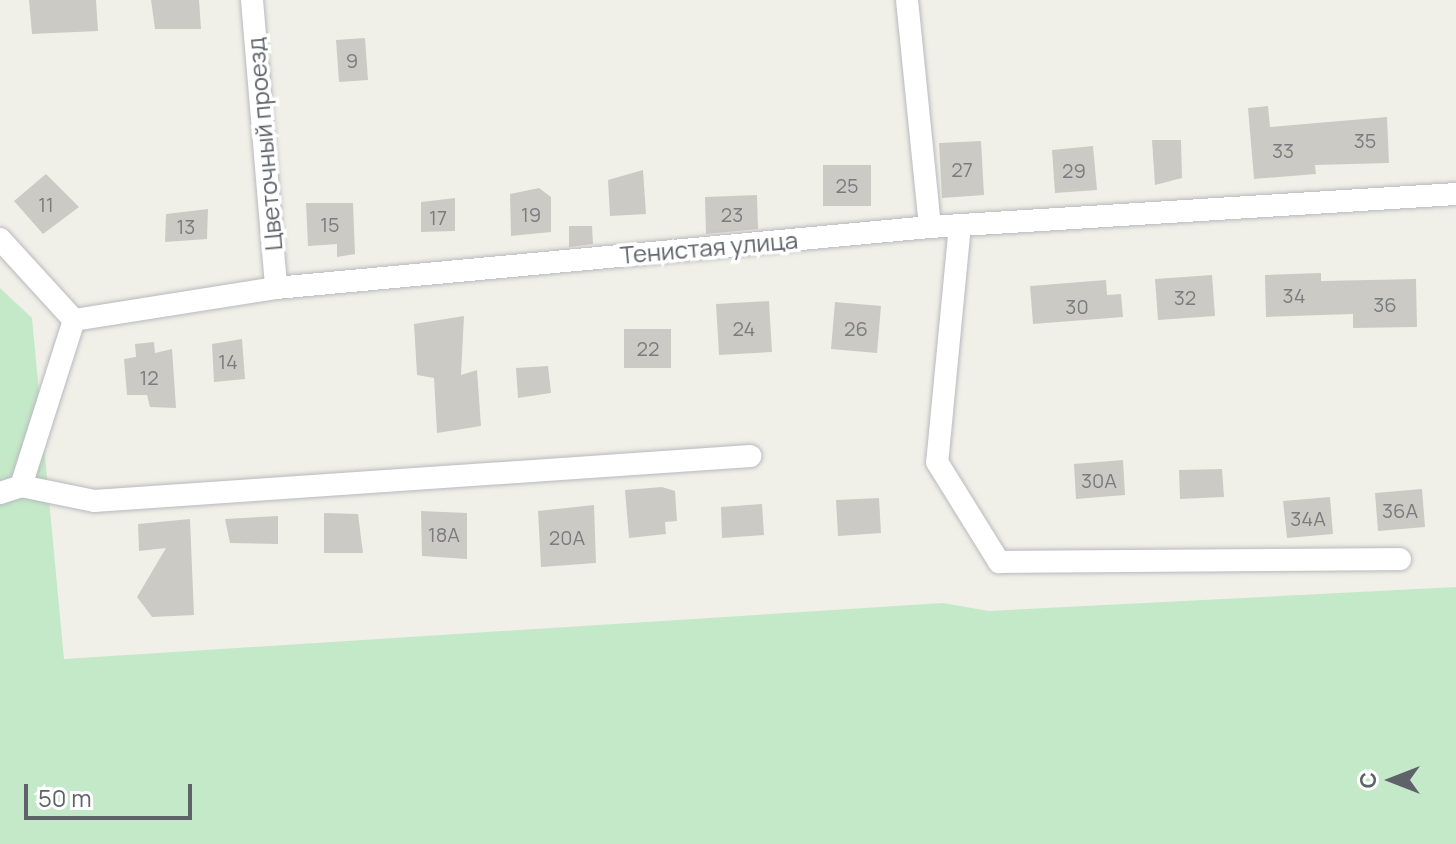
<!DOCTYPE html>
<html>
<head>
<meta charset="utf-8">
<style>
	body { margin:0 }
	#map { position:relative; width:1456px; height:844px; overflow:hidden; background:#f1f0e8; font-family:Manrope,sans-serif }
	div>[style] { position:absolute }
	[style*='--x'] { left:calc(var(--x)*1px); top:calc(var(--y)*1px); width:calc(var(--w)*1px); rotate:calc(var(--a)*1deg) }
	.green>* { inset:0; background:#c4e9c8 }
	.building>* { inset:0; background:#cccac5 }
	.roads { filter:drop-shadow(0 0 2px #b8b9be) drop-shadow(0 0 2px #b8b9be) }
	.street>* { height:22px; margin:-11px; padding:0 11px; transform-origin:11px; border-radius:11px; background:#fff }
	span { translate:-50% -50%; white-space:nowrap; text-align:center; line-height:1.15; -webkit-text-stroke:7px #fff; paint-order:stroke }
	.number-label { font-size:20px; color:#7a7c7f }
	.number-label span { -webkit-text-stroke-width:0 }
	.street-label { font-size:24px; color:#5f6268 }
	.north { position:absolute; left:1352px; top:740px; width:80px; height:80px; -webkit-text-stroke:6px #fff; paint-order:stroke; rotate:270deg; font-size:22px; font-weight:700; line-height:32px; text-align:center; color:#5f6268 }
	.north::after { content:''; display:block; margin:auto; width:28px; height:36px; background:#5f6268; clip-path:polygon(50% 0,100% 100%,50% 72%,0 100%) }
	.scale { position:absolute; left:24px; top:784px; width:168px; height:36px; box-sizing:border-box; border:4px solid #5f6268; border-top:0; padding-left:10px; font-size:24px; line-height:28px; white-space:nowrap; color:#5f6268; -webkit-text-stroke:6px #fff; paint-order:stroke }
</style>
</head>
<body>
<div id="map">
	<div class="green">
		<i style="clip-path:polygon(0 288px,32px 318px,64px 659px,943px 603px,989px 611px,1456px 587px,1456px 844px,0 844px)"></i>
	</div>
	<div class="building">
		<i style="clip-path:polygon(29px 0,96px 0,98px 31px,32px 34px)"></i>
		<i style="clip-path:polygon(151px 0,199px 0,201px 29px,155px 29px)"></i>
		<i style="clip-path:polygon(365px 38px,368px 80px,339px 82px,336px 40px)"></i>
		<i style="clip-path:polygon(1268px 106px,1270px 127px,1387px 117px,1389px 163px,1315px 165px,1316px 174px,1254px 179px,1248px 108px)"></i>
		<i style="clip-path:polygon(1152px 140px,1181px 140px,1182px 178px,1155px 185px)"></i>
		<i style="clip-path:polygon(981px 141px,984px 195px,942px 198px,939px 143px)"></i>
		<i style="clip-path:polygon(1093px 146px,1097px 190px,1055px 193px,1052px 150px)"></i>
		<i style="clip-path:polygon(823px 165px,871px 165px,871px 206px,823px 206px)"></i>
		<i style="clip-path:polygon(643px 170px,646px 214px,610px 216px,608px 180px)"></i>
		<i style="clip-path:polygon(46px 174px,79px 207px,43px 234px,14px 201px)"></i>
		<i style="clip-path:polygon(539px 188px,551px 197px,551px 232px,511px 236px,510px 194px)"></i>
		<i style="clip-path:polygon(757px 195px,758px 229px,706px 234px,705px 197px)"></i>
		<i style="clip-path:polygon(455px 198px,455px 231px,421px 232px,421px 202px)"></i>
		<i style="clip-path:polygon(306px 203px,353px 203px,355px 254px,337px 257px,337px 244px,308px 246px)"></i>
		<i style="clip-path:polygon(208px 209px,207px 239px,165px 242px,166px 214px)"></i>
		<i style="clip-path:polygon(569px 226px,592px 226px,593px 244px,569px 247px)"></i>
		<i style="clip-path:polygon(1321px 273px,1321px 281px,1416px 279px,1417px 327px,1353px 328px,1353px 314px,1266px 317px,1265px 275px)"></i>
		<i style="clip-path:polygon(1212px 275px,1215px 316px,1158px 320px,1155px 279px)"></i>
		<i style="clip-path:polygon(1106px 280px,1107px 295px,1121px 294px,1123px 317px,1033px 324px,1030px 286px)"></i>
		<i style="clip-path:polygon(769px 301px,772px 352px,719px 355px,716px 304px)"></i>
		<i style="clip-path:polygon(835px 302px,881px 306px,877px 353px,831px 349px)"></i>
		<i style="clip-path:polygon(464px 316px,461px 375px,477px 370px,481px 426px,437px 433px,434px 378px,417px 375px,414px 324px)"></i>
		<i style="clip-path:polygon(624px 329px,671px 329px,671px 368px,624px 368px)"></i>
		<i style="clip-path:polygon(242px 339px,245px 379px,214px 382px,212px 344px)"></i>
		<i style="clip-path:polygon(154px 342px,155px 353px,172px 349px,176px 408px,150px 407px,147px 395px,127px 395px,124px 359px,136px 357px,135px 344px)"></i>
		<i style="clip-path:polygon(548px 366px,551px 393px,518px 398px,516px 368px)"></i>
		<i style="clip-path:polygon(1123px 460px,1125px 495px,1076px 499px,1074px 464px)"></i>
		<i style="clip-path:polygon(1222px 469px,1224px 497px,1180px 499px,1179px 470px)"></i>
		<i style="clip-path:polygon(662px 487px,675px 491px,677px 521px,665px 522px,666px 534px,629px 538px,625px 490px)"></i>
		<i style="clip-path:polygon(1422px 489px,1425px 527px,1378px 531px,1375px 493px)"></i>
		<i style="clip-path:polygon(1330px 497px,1333px 534px,1287px 538px,1283px 501px)"></i>
		<i style="clip-path:polygon(879px 498px,881px 533px,838px 536px,836px 500px)"></i>
		<i style="clip-path:polygon(762px 504px,764px 535px,722px 538px,721px 507px)"></i>
		<i style="clip-path:polygon(594px 505px,596px 563px,541px 567px,538px 511px)"></i>
		<i style="clip-path:polygon(421px 511px,467px 513px,467px 559px,422px 556px)"></i>
		<i style="clip-path:polygon(324px 513px,358px 514px,363px 553px,324px 553px)"></i>
		<i style="clip-path:polygon(278px 516px,278px 544px,230px 543px,225px 519px)"></i>
		<i style="clip-path:polygon(190px 519px,194px 615px,152px 617px,137px 597px,166px 548px,139px 551px,138px 524px)"></i>
	</div>
	<div class="roads">
		<div class="street">
			<i style="--x:252;--y:0;--w:289;--a:85.2"></i>
			<i style="--x:907;--y:0;--w:228;--a:84.2"></i>
			<i style="--x:960;--y:225;--w:238;--a:95.5"></i>
			<i style="--x:937;--y:462;--w:118;--a:58.2"></i>
			<i style="--x:999;--y:562;--w:401;--a:-0.4"></i>
			<i style="--x:0;--y:239;--w:110;--a:47.6"></i>
			<i style="--x:74;--y:320;--w:205;--a:-9"></i>
			<i style="--x:276;--y:288;--w:657;--a:-5.33"></i>
			<i style="--x:930;--y:227;--w:527;--a:-3.59"></i>
			<i style="--x:21;--y:486;--w:75;--a:11.6"></i>
			<i style="--x:94;--y:501;--w:658;--a:-3.92"></i>
			<i style="--x:0;--y:493;--w:22;--a:-18"></i>
			<i style="--x:21;--y:486;--w:174;--a:-72.3"></i>
		</div>
	</div>
	<div class="number-label">
		<span style="left:352px;top:60px">9</span>
		<span style="left:1365px;top:140px">35</span>
		<span style="left:1283px;top:150px">33</span>
		<span style="left:962px;top:169px">27</span>
		<span style="left:1074px;top:170px">29</span>
		<span style="left:847px;top:185px">25</span>
		<span style="left:46px;top:204px">11</span>
		<span style="left:531px;top:214px">19</span>
		<span style="left:732px;top:214px">23</span>
		<span style="left:438px;top:217px">17</span>
		<span style="left:330px;top:224px">15</span>
		<span style="left:186px;top:226px">13</span>
		<span style="left:1294px;top:295px">34</span>
		<span style="left:1185px;top:297px">32</span>
		<span style="left:1385px;top:304px">36</span>
		<span style="left:1077px;top:306px">30</span>
		<span style="left:744px;top:328px">24</span>
		<span style="left:856px;top:328px">26</span>
		<span style="left:648px;top:348px">22</span>
		<span style="left:228px;top:361px">14</span>
		<span style="left:149px;top:377px">12</span>
		<span style="left:1099px;top:480px">30А</span>
		<span style="left:1400px;top:510px">36А</span>
		<span style="left:1308px;top:518px">34А</span>
		<span style="left:444px;top:534px">18А</span>
		<span style="left:567px;top:537px">20А</span>
	</div>
	<div class="street-label">
		<span style="left:264px;top:144px;rotate:-95deg">Цветочный проезд</span>
		<span style="left:709px;top:247px;rotate:-5deg">Тенистая улица</span>
	</div>
	<div class="north">С</div>
	<div class="scale">50 m</div>
</div>
</body>
</html>
